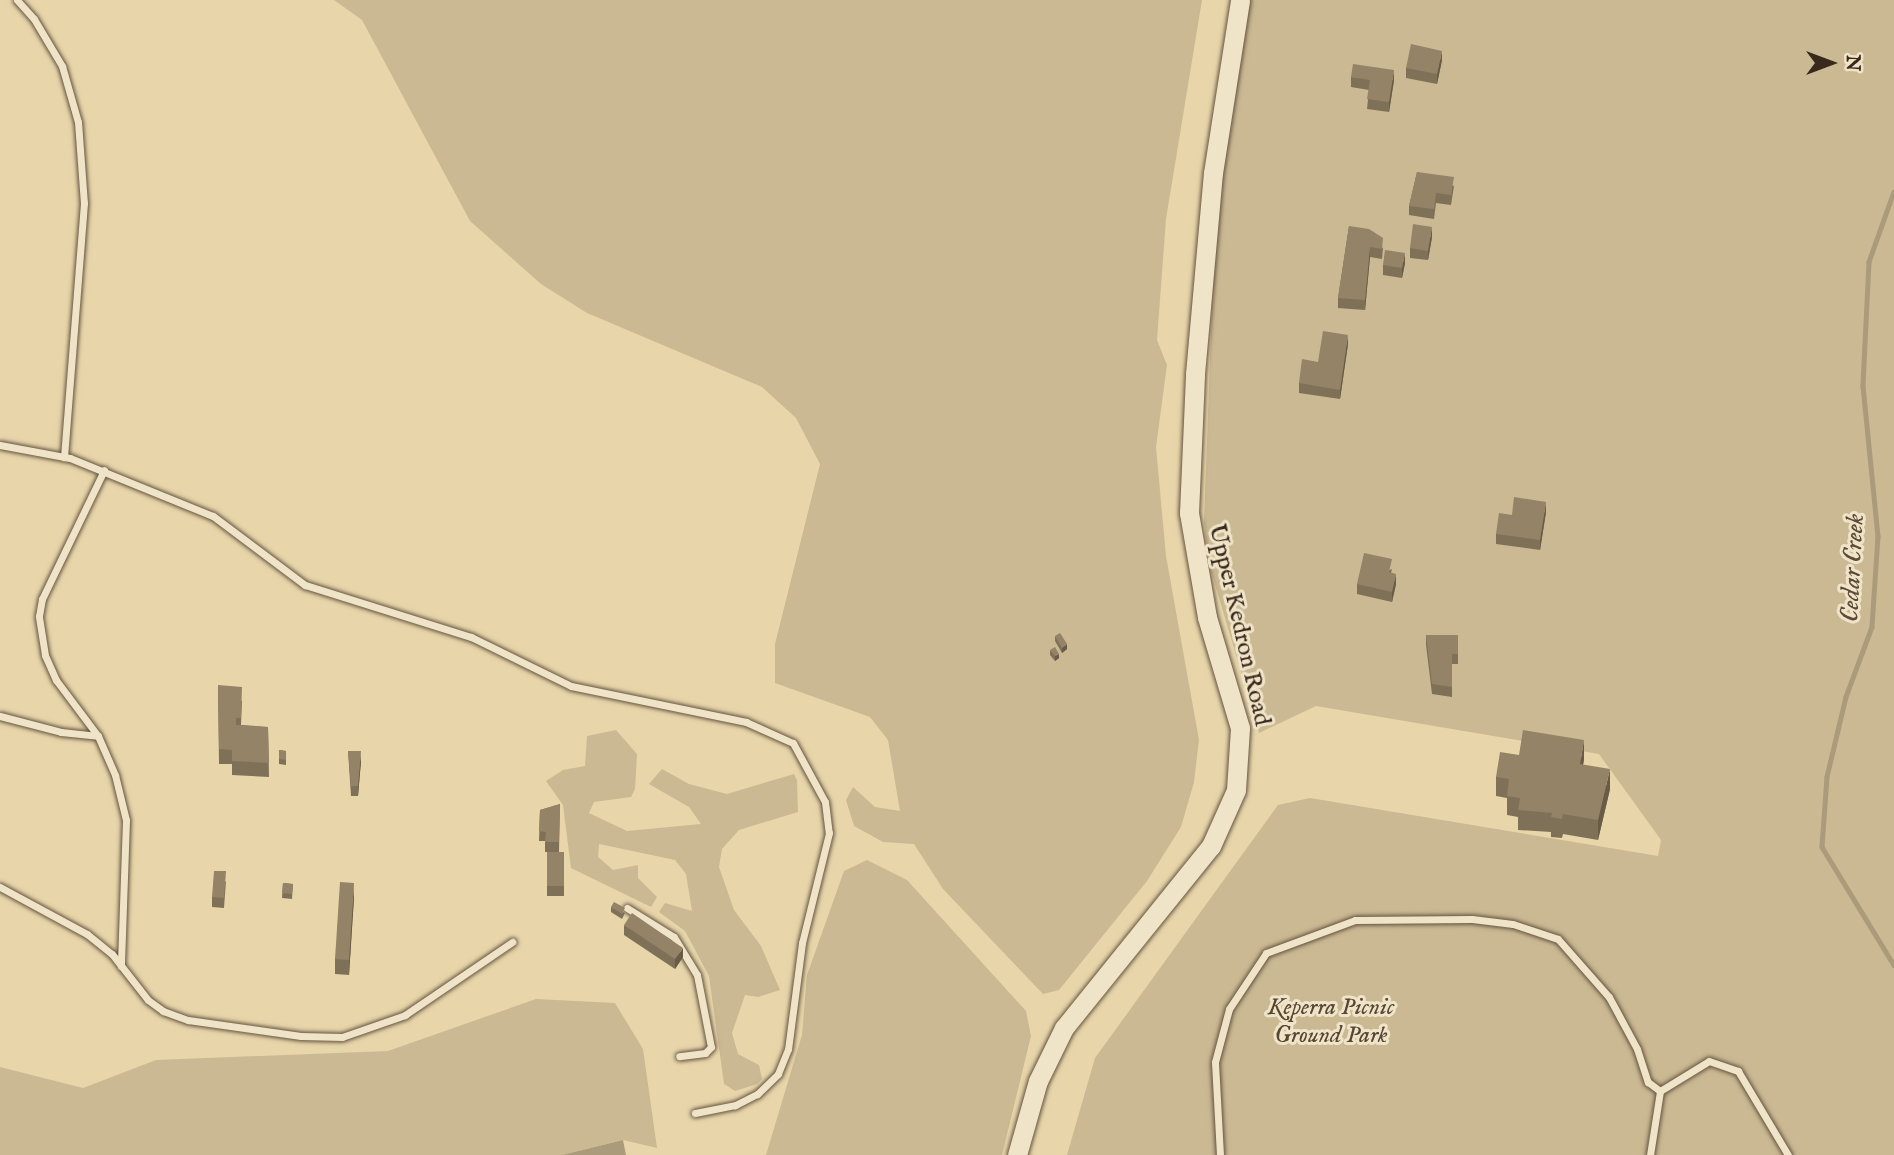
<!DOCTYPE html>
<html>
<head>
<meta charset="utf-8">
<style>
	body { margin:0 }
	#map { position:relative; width:1894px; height:1155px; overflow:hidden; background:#e8d6aa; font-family:"IM FELL English",serif }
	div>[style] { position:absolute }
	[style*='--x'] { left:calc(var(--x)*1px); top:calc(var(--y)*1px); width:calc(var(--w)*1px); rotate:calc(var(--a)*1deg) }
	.green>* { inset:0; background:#cab992 }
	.water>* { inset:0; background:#ac9b7a }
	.stream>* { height:4.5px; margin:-2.25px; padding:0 2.25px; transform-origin:2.25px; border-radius:2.25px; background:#ac9b7a }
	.roads { filter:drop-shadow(0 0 2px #655440) drop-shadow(0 0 2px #655440) }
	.service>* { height:7px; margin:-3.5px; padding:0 3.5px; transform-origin:3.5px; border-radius:3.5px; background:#f0e4c8 }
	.secondary>* { height:19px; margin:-9.5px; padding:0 9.5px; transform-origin:9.5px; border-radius:9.5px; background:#f0e4c8 }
	.wall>* { inset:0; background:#7f7158 }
	.shaded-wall>* { inset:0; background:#685c47 }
	.building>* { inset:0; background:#948366 }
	span { translate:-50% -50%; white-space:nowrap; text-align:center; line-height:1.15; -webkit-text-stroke:6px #f0e4c8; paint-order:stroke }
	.street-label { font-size:24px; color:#39291c }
	.park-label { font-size:24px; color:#564634; font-style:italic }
	.water-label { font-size:26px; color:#5c4b38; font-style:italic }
	.north { position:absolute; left:1796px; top:28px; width:70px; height:70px; -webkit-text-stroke:5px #f0e4c8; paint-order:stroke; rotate:90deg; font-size:19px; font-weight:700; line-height:28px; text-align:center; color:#39291c }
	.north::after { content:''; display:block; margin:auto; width:24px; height:32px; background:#39291c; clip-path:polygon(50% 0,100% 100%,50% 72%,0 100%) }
</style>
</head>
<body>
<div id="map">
	<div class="green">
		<i style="clip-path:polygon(334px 0,1202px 0,1166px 219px,1157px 340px,1167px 365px,1156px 447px,1166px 556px,1199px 740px,1194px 782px,1181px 827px,1147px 881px,1059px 990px,1043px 994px,943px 889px,914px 844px,883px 842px,854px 826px,846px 800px,853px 787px,875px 807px,900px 811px,888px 740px,870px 717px,775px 683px,775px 644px,820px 464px,796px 418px,762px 387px,587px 313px,541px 284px,470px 221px,362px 20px)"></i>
		<i style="clip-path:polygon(1246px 0,1894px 0,1894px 1155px,1067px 1155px,1095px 1058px,1278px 805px,1310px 798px,1658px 856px,1661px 840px,1599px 754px,1316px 706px,1259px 733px,1209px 564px,1204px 522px,1215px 223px)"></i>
		<i style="clip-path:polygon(616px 730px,637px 754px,635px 789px,631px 797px,594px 802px,589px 813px,627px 831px,701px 824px,689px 807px,649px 784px,662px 769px,689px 784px,727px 794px,794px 774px,797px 780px,798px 812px,739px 830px,722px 849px,719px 867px,734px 910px,761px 946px,780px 990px,758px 997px,745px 995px,732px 1033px,738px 1054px,759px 1065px,762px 1079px,757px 1084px,735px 1091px,724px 1084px,709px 976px,685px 931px,659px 912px,665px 903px,692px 911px,686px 874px,675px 860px,599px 844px,598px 857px,613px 870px,638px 865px,638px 878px,657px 897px,651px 907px,571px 868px,563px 805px,546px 781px,563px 770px,585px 766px,587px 736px)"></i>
		<i style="clip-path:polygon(867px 860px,907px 880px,1026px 1011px,1031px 1036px,1002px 1155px,766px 1155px,802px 1035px,807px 975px,844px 871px)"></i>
		<i style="clip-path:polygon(536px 999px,615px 1003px,643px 1049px,657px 1148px,623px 1140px,562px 1155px,0 1155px,0 1067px,83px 1088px,156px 1060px,388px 1051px)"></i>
	</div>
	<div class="water">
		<i style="clip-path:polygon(623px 1140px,626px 1155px,562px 1155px)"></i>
	</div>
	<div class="stream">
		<i style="--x:1894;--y:192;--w:74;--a:109.7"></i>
		<i style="--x:1869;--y:262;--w:124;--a:92.8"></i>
		<i style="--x:1863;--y:386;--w:151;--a:84.3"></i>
		<i style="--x:1878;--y:536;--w:91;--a:93.8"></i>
		<i style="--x:1872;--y:627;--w:75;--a:110.4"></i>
		<i style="--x:1846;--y:697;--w:82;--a:103.4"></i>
		<i style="--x:1827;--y:777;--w:70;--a:94.1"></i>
		<i style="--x:1822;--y:847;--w:138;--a:58.6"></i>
	</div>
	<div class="roads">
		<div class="service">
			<i style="--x:17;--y:0;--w:25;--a:48"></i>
			<i style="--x:34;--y:19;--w:55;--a:59.2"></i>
			<i style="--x:62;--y:66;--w:58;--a:74.1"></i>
			<i style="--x:78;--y:122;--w:81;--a:85.8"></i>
			<i style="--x:84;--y:203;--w:255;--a:94.5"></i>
			<i style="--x:0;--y:445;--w:71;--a:10.5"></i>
			<i style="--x:70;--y:458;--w:154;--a:22.1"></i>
			<i style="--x:213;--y:516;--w:115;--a:36.9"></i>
			<i style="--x:305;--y:585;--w:174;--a:17.4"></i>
			<i style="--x:471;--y:637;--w:111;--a:26.1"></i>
			<i style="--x:571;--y:686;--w:179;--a:11.6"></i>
			<i style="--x:746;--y:722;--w:51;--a:24.1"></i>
			<i style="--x:793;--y:743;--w:67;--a:61.5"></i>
			<i style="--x:825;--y:802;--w:31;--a:83"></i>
			<i style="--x:829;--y:833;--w:113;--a:103.8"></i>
			<i style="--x:802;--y:943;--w:107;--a:97.5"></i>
			<i style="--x:788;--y:1049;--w:27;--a:112"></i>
			<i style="--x:778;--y:1074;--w:29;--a:136"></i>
			<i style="--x:757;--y:1094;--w:25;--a:153"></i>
			<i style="--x:735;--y:1105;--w:41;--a:168.7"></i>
			<i style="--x:0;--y:716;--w:63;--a:14.7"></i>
			<i style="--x:61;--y:732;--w:37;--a:6"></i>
			<i style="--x:98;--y:736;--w:43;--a:66.4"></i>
			<i style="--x:115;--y:775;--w:46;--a:76.3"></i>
			<i style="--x:126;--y:820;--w:146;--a:92"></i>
			<i style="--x:98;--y:736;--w:70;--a:-126.9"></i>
			<i style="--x:56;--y:680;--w:27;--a:-114"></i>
			<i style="--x:45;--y:655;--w:39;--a:-99"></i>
			<i style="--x:39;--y:616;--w:17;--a:-80"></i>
			<i style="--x:42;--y:599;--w:143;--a:-64.3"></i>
			<i style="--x:0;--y:887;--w:99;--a:28.4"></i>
			<i style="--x:87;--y:934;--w:32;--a:39"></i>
			<i style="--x:112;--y:954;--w:58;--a:52"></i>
			<i style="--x:148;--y:1000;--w:19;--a:36"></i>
			<i style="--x:163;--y:1011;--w:27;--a:20"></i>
			<i style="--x:188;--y:1020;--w:114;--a:8.1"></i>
			<i style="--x:301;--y:1036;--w:41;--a:1.4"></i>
			<i style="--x:342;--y:1037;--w:67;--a:-19.2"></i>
			<i style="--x:405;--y:1015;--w:130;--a:-34.3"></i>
			<i style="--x:627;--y:908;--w:55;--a:31.7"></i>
			<i style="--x:674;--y:937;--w:44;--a:58.8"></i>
			<i style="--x:697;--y:975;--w:73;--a:79"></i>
			<i style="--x:711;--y:1047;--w:8;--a:135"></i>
			<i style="--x:705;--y:1053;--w:26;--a:173"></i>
			<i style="--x:1220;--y:1155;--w:93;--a:-93.1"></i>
			<i style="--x:1215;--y:1062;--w:55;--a:-75.2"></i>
			<i style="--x:1229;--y:1009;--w:67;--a:-56.5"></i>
			<i style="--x:1266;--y:953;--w:95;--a:-20.3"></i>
			<i style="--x:1355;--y:920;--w:117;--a:-0.5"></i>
			<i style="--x:1472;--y:919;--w:41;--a:7"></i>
			<i style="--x:1513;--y:924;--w:47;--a:18.4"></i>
			<i style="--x:1558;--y:939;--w:77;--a:48.7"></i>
			<i style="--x:1609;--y:997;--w:59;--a:61.7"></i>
			<i style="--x:1637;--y:1049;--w:35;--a:72"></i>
			<i style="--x:1648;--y:1082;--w:15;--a:37"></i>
			<i style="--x:1650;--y:1155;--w:65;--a:-81.1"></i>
			<i style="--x:1660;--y:1091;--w:57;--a:-31.5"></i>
			<i style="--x:1709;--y:1061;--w:31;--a:19"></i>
			<i style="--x:1738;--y:1071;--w:98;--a:59.2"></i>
		</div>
		<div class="secondary">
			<i style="--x:1017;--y:1155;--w:77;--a:-74.2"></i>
			<i style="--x:1038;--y:1081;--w:59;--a:-63.9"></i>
			<i style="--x:1064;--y:1028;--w:234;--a:-51.1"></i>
			<i style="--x:1211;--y:846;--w:61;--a:-65.9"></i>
			<i style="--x:1236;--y:790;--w:62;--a:-86.3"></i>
			<i style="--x:1240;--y:728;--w:116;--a:-106.6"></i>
			<i style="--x:1207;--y:617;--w:106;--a:-99.8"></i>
			<i style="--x:1189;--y:513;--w:139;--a:-87.5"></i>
			<i style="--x:1195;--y:374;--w:202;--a:-84.9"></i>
			<i style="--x:1213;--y:173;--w:175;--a:-81.1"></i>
		</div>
	</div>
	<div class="wall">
		<i style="clip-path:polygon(1442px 60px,1437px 84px,1406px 78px,1406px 68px)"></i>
		<i style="clip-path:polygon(1351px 77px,1394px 80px,1389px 112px,1367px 109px,1369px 90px,1351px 87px)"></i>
		<i style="clip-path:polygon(1417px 172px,1454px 186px,1451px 205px,1436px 203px,1434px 219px,1409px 215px,1409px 206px)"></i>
		<i style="clip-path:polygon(1349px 226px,1383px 248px,1382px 259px,1370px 257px,1365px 310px,1338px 308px,1338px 298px)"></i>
		<i style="clip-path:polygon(1432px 237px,1428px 260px,1410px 258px,1410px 248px)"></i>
		<i style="clip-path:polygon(1405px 263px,1402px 278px,1383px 275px,1383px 265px)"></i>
		<i style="clip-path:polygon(1348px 344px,1340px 399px,1299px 393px,1299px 383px,1318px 362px)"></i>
		<i style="clip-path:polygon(1546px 512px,1540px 550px,1496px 544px,1496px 534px)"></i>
		<i style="clip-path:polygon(1392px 569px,1391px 573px,1396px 584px,1392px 602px,1357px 594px,1357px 584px)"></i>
		<i style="clip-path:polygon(1426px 635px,1458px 635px,1458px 664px,1452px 664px,1452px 697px,1432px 694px,1426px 645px)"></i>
		<i style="clip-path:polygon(1055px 636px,1067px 649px,1062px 653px,1055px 641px)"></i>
		<i style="clip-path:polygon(1050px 650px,1059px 658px,1055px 661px,1050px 655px)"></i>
		<i style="clip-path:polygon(218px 685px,242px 701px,241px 725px,268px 727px,269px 777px,232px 775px,232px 764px,219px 764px)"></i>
		<i style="clip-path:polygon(279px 750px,286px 751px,286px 765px,279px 764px)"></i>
		<i style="clip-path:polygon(348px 751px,361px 761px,358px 796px,351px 796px)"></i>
		<i style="clip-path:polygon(1519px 755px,1584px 759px,1583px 765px,1610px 789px,1598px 840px,1563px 834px,1562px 838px,1551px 837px,1551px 832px,1518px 830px,1518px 817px,1507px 815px,1507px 798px,1496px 796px,1496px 777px)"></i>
		<i style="clip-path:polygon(560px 804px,559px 852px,564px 852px,564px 896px,547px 896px,547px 852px,545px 852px,545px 841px,539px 841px,540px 810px)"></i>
		<i style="clip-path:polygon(226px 881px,224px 908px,212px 907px,212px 897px)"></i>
		<i style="clip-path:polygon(283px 883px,293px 884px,292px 899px,282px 898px)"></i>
		<i style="clip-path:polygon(354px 897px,349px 975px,335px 974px,335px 959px)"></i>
		<i style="clip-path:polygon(611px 907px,625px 913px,622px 919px,611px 912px)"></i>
		<i style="clip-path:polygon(624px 925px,683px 957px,675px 969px,624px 935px)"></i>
	</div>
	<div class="shaded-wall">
		<i style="clip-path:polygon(1442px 51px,1442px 60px,1437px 84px,1437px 74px)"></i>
		<i style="clip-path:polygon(1394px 70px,1394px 80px,1389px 112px,1389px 102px)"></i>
		<i style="clip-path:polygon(1432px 227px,1432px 237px,1428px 260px,1428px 251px)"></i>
		<i style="clip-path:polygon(1370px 247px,1370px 257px,1365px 310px,1365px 300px)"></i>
		<i style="clip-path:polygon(1405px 253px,1405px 263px,1402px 278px,1402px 268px)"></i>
		<i style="clip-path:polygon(1348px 335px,1348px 344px,1340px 399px,1340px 390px)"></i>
		<i style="clip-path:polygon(1546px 502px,1546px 512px,1540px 550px,1540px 540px)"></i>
		<i style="clip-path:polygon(1396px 574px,1396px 584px,1392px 602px,1392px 592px)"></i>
		<i style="clip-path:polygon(1067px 644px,1067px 649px,1062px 653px,1062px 648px)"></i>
		<i style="clip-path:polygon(1059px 654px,1059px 658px,1055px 661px,1055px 656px)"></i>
		<i style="clip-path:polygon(1584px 740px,1584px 759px,1580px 784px,1580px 764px)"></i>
		<i style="clip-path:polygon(361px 751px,361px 761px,358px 796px,358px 786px)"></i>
		<i style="clip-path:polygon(1610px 769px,1610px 789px,1598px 840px,1598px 820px)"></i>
		<i style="clip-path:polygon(354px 883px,354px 897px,349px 975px,349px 960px)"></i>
		<i style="clip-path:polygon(683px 948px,683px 957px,675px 969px,675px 959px)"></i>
	</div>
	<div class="building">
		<i style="clip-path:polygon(1411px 44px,1442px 51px,1437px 74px,1406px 68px)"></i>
		<i style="clip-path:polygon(1353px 64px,1394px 70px,1389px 102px,1367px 99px,1370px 80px,1351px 77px)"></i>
		<i style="clip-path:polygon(1417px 172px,1454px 177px,1451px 195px,1436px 193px,1434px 209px,1409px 206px)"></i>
		<i style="clip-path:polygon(1413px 224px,1432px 227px,1428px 251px,1410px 248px)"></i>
		<i style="clip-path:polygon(1349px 226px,1369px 229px,1383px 238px,1382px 249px,1370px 247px,1365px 300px,1338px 298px)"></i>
		<i style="clip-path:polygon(1385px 250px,1405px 253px,1402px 268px,1383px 265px)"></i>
		<i style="clip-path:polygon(1323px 331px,1348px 335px,1340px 390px,1299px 383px,1302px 359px,1318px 362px)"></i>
		<i style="clip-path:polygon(1514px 497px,1546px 502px,1540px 540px,1496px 534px,1499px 513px,1512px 515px)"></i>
		<i style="clip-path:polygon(1364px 553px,1392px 559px,1389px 572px,1396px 574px,1392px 592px,1357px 584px)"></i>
		<i style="clip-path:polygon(1060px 633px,1067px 644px,1062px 648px,1055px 636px)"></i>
		<i style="clip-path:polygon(1426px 635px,1458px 635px,1458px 654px,1452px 654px,1452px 687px,1432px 684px)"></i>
		<i style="clip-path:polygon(1055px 647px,1059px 654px,1055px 656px,1050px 650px)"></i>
		<i style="clip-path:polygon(218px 685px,242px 687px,241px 718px,236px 718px,236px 725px,268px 727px,269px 763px,232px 761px,232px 750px,219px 749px)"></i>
		<i style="clip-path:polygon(1523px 730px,1584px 740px,1580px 764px,1610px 769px,1598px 820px,1563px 814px,1562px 819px,1551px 817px,1552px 813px,1518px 810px,1520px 798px,1507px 796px,1509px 779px,1496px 777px,1500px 752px,1519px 755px)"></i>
		<i style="clip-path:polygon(279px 750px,286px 751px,286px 760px,279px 759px)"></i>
		<i style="clip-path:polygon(348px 751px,361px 751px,358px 786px,351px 786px)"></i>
		<i style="clip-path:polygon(560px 804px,559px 842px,545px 842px,546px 832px,539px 831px,540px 810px)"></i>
		<i style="clip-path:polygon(547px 852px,564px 852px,564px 886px,547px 886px)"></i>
		<i style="clip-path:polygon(214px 871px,226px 871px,224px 898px,212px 897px)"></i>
		<i style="clip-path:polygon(340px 882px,354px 883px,349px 960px,335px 959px)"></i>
		<i style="clip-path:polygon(283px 883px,293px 884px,292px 894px,282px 893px)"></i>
		<i style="clip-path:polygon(614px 902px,625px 908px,622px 914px,611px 907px)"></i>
		<i style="clip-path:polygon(632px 913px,683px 948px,675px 959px,624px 925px)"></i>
	</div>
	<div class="street-label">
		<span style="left:1239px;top:625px;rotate:77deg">Upper Kedron Road</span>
	</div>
	<div class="park-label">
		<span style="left:1331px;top:1022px">Keperra Picnic<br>Ground Park</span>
	</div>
	<div class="water-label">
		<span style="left:1853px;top:568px;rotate:-87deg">Cedar Creek</span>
	</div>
	<div class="north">N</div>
</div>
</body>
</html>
